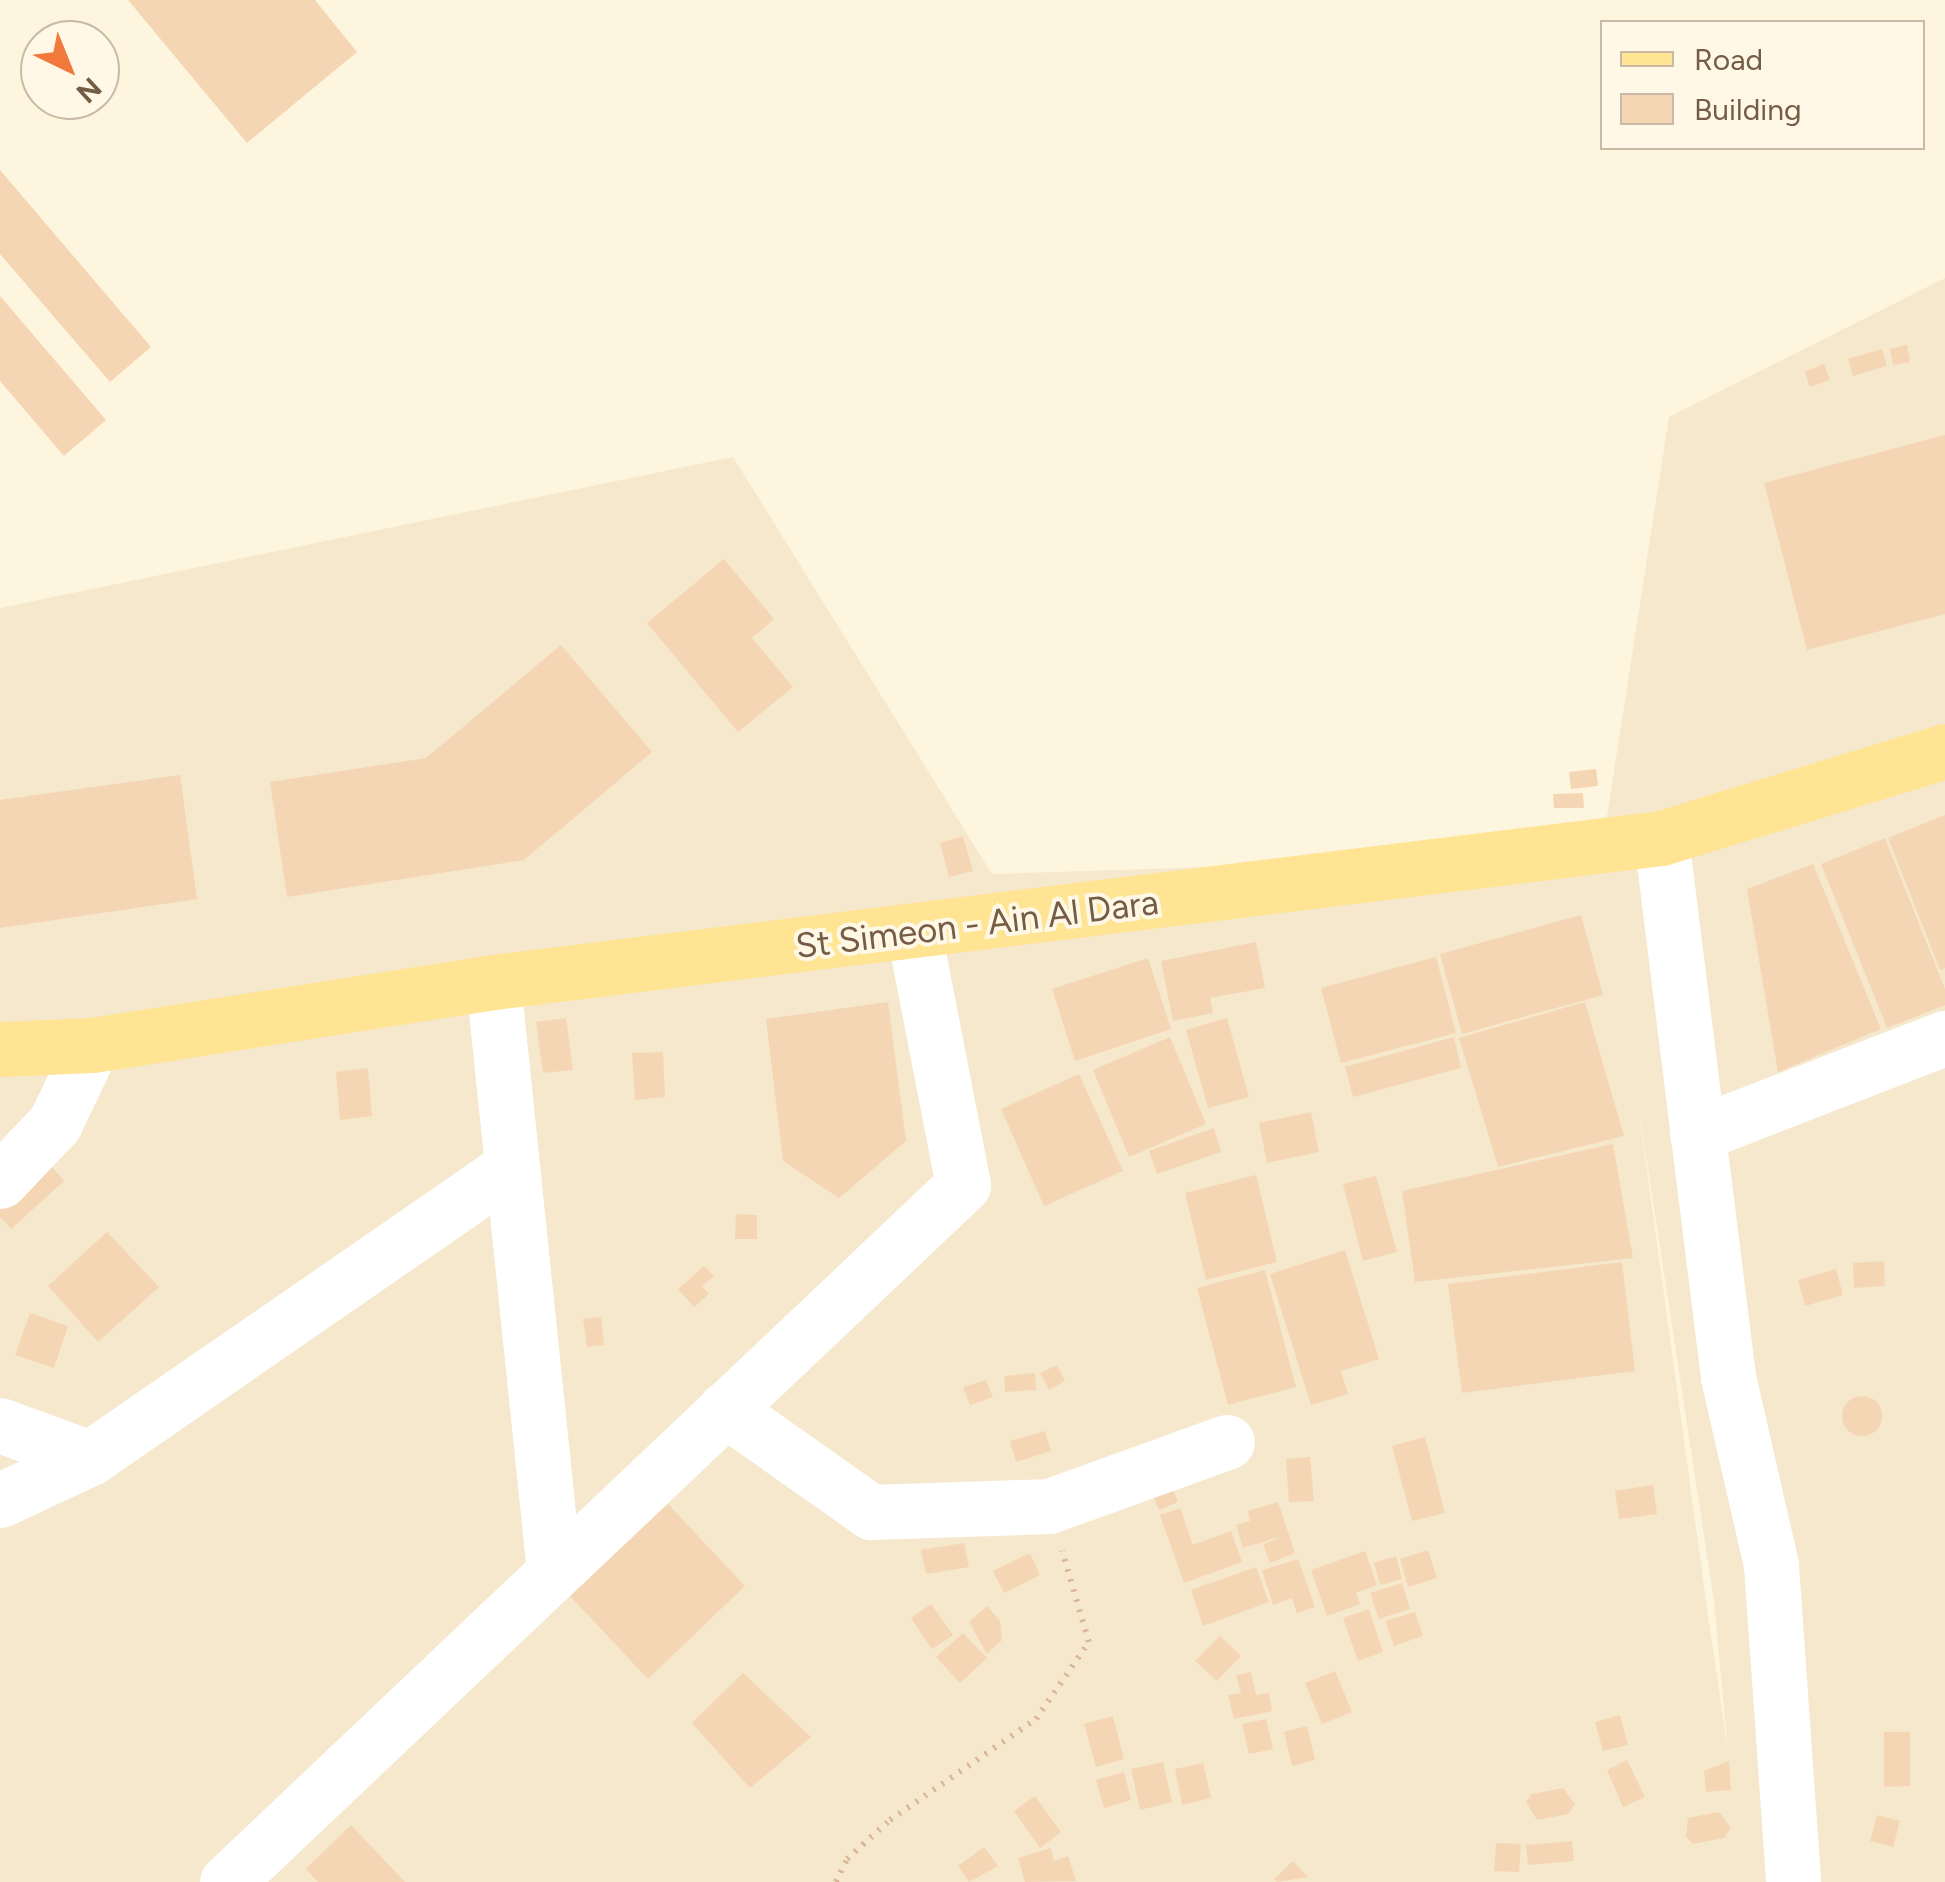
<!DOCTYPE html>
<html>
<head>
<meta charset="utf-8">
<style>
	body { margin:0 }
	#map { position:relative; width:1945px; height:1882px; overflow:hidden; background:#fef5de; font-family:Figtree,sans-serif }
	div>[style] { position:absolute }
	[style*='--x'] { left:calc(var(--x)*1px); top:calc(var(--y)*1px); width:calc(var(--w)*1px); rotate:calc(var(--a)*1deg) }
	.residential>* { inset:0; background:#f5e8cc }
	.building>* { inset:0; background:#f5d6b4 }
	.round { border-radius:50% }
	.path>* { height:6px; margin-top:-3px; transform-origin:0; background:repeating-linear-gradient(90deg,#d9b998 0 2.5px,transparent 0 10.5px) }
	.minor>* { height:55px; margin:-27.5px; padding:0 27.5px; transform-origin:27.5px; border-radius:27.5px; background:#fff }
	.major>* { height:55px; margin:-27.5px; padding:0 27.5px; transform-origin:27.5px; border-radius:27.5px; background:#ffe494 }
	span { translate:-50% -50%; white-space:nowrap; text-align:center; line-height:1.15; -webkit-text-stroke:8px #fff8e6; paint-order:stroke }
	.street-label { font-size:35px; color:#755c45 }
	.legend { position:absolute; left:1600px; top:20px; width:325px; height:130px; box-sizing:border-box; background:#fff8e6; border:2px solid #c8baa6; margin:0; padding:12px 18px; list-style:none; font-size:30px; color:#755c45 }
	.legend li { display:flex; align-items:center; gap:20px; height:50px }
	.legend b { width:50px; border:2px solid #c8baa6 }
	.north { position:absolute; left:20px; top:20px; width:100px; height:100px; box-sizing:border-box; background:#fff8e6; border:2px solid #c8baa6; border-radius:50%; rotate:137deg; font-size:28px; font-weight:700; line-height:40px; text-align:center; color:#755c45 }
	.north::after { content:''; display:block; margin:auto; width:35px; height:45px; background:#f0793b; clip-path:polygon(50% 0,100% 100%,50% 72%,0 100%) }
</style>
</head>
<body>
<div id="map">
	<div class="residential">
		<i style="clip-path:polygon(evenodd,1945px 278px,1945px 1882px,0 1882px,0 608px,733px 457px,992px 874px,1601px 855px,1669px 417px,1945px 278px,1637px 1097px,1714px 1601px,1728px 1752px,1706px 1601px,1637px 1097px)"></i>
	</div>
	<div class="building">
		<i style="clip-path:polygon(128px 0,315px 0,357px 52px,247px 143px)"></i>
		<i style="clip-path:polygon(0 170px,151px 347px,110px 382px,0 254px)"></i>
		<i style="clip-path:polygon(0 296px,106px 420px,64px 456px,0 381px)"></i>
		<i style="clip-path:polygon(1907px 345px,1910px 362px,1893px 365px,1890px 349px)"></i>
		<i style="clip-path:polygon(1882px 349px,1887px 366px,1853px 376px,1848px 359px)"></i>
		<i style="clip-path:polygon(1824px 364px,1830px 380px,1810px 387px,1805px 372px)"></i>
		<i style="clip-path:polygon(1945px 435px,1945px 614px,1807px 650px,1764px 483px)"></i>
		<i style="clip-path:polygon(724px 559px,774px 619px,752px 638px,793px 687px,738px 732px,647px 623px)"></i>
		<i style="clip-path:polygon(561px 645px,652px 752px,524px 860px,287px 897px,270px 782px,426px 758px)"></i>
		<i style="clip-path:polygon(1596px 769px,1598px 786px,1571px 789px,1569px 772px)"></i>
		<i style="clip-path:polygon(180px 775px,197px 899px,0 928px,0 800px)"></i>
		<i style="clip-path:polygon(1583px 793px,1584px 808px,1554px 808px,1553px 794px)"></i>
		<i style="clip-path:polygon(1945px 815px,1945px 968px,1940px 970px,1888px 838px)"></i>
		<i style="clip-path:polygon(963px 836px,973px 871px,949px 877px,940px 843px)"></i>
		<i style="clip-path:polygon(1885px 838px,1945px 989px,1945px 1005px,1887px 1028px,1821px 864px)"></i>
		<i style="clip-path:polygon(1813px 864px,1881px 1029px,1778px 1072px,1747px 889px)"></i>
		<i style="clip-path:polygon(1581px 915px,1603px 995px,1462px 1034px,1440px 954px)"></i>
		<i style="clip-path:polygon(1256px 942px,1265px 988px,1210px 998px,1213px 1013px,1173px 1021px,1161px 961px)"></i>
		<i style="clip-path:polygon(1436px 957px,1456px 1033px,1341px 1063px,1321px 988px)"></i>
		<i style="clip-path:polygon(1148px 958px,1171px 1029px,1075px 1061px,1052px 989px)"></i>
		<i style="clip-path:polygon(888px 1002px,906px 1141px,839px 1198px,783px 1161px,766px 1019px)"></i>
		<i style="clip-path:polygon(1585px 1002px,1624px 1136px,1498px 1167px,1459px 1038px)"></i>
		<i style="clip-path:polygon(566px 1018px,573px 1070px,543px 1073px,536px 1022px)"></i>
		<i style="clip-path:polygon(1227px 1018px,1249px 1097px,1208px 1108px,1186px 1030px)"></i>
		<i style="clip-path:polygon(1170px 1037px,1206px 1124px,1129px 1157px,1093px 1070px)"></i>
		<i style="clip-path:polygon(1454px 1037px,1461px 1068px,1353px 1097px,1345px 1067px)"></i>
		<i style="clip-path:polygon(663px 1052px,665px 1097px,635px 1100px,632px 1053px)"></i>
		<i style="clip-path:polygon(368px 1068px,372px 1116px,340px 1120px,336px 1072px)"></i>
		<i style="clip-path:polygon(1079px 1074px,1123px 1171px,1044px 1206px,1001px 1109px)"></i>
		<i style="clip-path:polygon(1311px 1112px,1319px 1152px,1267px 1163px,1259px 1123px)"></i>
		<i style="clip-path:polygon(1214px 1128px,1221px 1152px,1157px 1174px,1149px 1151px)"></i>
		<i style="clip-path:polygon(1613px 1144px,1633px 1258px,1415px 1282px,1402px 1191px)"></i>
		<i style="clip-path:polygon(47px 1161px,64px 1181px,11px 1229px,0 1217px,0 1205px)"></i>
		<i style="clip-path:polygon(1256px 1175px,1277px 1262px,1206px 1280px,1185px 1193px)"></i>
		<i style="clip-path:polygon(1376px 1176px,1397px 1252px,1363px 1261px,1343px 1184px)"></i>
		<i style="clip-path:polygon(736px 1214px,757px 1215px,757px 1239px,735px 1239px)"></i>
		<i style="clip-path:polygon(107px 1232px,159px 1287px,98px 1342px,48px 1286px)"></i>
		<i style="clip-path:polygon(1345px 1250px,1379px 1359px,1341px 1371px,1348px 1394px,1311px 1405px,1270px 1274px)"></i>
		<i style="clip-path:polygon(1884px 1261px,1885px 1286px,1854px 1288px,1853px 1263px)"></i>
		<i style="clip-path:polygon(1622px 1262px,1635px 1371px,1462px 1393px,1448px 1284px)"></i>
		<i style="clip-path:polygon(704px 1266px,714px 1276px,702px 1286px,709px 1294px,694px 1307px,678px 1289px)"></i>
		<i style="clip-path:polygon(1836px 1269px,1843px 1295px,1805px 1306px,1798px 1280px)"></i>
		<i style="clip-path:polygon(1265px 1270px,1296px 1387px,1228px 1405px,1197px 1288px)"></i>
		<i style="clip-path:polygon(30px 1313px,68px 1326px,54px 1368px,15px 1355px)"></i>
		<i style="clip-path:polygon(601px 1317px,604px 1345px,587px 1347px,583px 1319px)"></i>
		<i style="clip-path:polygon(1057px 1365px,1065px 1381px,1049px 1390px,1040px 1373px)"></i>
		<i style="clip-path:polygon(1035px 1373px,1036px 1390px,1005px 1392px,1004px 1376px)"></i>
		<i style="clip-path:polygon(986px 1380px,993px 1397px,970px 1405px,963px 1387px)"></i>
		<i class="round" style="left:1842px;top:1396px;width:40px;height:40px"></i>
		<i style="clip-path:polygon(1045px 1431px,1051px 1451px,1016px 1462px,1010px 1441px)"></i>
		<i style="clip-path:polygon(1425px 1437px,1445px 1513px,1412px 1521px,1392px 1446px)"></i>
		<i style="clip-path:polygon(1310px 1457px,1314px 1501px,1289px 1502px,1286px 1459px)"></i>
		<i style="clip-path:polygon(1169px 1481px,1178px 1502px,1159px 1510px,1150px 1489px)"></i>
		<i style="clip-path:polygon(1653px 1485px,1657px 1514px,1619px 1519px,1615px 1491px)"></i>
		<i style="clip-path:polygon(1278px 1502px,1295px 1553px,1270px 1563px,1263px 1545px,1282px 1536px,1243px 1548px,1236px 1525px,1250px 1521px,1248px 1511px)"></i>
		<i style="clip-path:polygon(668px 1504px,745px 1586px,648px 1679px,570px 1596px)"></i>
		<i style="clip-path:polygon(1180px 1508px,1193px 1545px,1231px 1531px,1242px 1562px,1184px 1583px,1160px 1515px)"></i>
		<i style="clip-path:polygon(964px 1543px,969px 1567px,926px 1574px,921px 1550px)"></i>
		<i style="clip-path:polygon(1428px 1550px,1437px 1578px,1408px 1587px,1400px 1559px)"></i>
		<i style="clip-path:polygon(1365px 1551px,1377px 1585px,1356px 1593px,1360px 1604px,1327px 1616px,1311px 1570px)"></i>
		<i style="clip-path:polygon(1030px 1553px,1040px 1575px,1004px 1593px,993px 1571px)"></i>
		<i style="clip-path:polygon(1396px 1556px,1402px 1579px,1380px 1585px,1374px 1563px)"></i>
		<i style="clip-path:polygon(1298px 1559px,1315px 1607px,1297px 1613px,1292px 1598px,1273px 1605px,1262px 1570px)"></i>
		<i style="clip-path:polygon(1256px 1567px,1269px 1602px,1203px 1626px,1191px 1590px)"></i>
		<i style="clip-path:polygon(1402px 1583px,1410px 1609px,1379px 1619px,1370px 1593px)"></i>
		<i style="clip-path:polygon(931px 1604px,953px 1635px,932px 1649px,911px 1618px)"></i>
		<i style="clip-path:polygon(987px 1606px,1000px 1621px,1002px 1640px,987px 1654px,969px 1622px)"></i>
		<i style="clip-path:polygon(1369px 1609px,1383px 1652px,1358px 1661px,1343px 1618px)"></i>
		<i style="clip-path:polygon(1415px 1612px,1423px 1636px,1394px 1646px,1385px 1621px)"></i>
		<i style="clip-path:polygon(963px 1633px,987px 1658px,960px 1683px,936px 1657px)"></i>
		<i style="clip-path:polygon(1220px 1636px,1241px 1656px,1217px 1681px,1195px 1661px)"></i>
		<i style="clip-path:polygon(1335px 1671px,1352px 1712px,1322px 1724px,1305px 1683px)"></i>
		<i style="clip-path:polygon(1251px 1672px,1256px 1695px,1269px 1693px,1272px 1711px,1234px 1719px,1228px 1695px,1241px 1693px,1236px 1675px)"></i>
		<i style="clip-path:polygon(743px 1673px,811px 1737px,750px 1788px,692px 1723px)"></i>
		<i style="clip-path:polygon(1620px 1715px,1628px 1745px,1603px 1751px,1595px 1722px)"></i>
		<i style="clip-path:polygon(1113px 1716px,1124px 1759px,1096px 1767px,1084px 1724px)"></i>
		<i style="clip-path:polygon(1266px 1719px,1273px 1749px,1249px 1754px,1242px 1724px)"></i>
		<i style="clip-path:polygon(1307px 1726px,1315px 1760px,1292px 1766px,1284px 1732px)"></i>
		<i style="clip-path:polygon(1884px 1732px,1910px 1732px,1910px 1786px,1884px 1787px)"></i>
		<i style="clip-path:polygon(1627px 1760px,1645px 1797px,1623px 1807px,1607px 1770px)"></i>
		<i style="clip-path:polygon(1729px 1761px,1731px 1790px,1706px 1792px,1704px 1771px)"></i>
		<i style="clip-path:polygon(1163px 1762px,1172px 1802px,1140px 1810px,1131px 1769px)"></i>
		<i style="clip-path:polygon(1203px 1763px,1211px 1798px,1182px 1805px,1175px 1769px)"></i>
		<i style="clip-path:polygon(1124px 1772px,1131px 1800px,1104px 1808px,1096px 1780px)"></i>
		<i style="clip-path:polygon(1563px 1788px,1575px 1804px,1568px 1814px,1537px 1820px,1526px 1802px,1532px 1794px)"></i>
		<i style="clip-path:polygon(1035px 1796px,1061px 1832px,1040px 1848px,1014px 1811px)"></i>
		<i style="clip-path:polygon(1719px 1812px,1731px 1828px,1724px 1838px,1693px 1844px,1686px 1837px,1688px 1818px)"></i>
		<i style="clip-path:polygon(1877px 1815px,1900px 1821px,1893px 1847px,1870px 1841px)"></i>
		<i style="clip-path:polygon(351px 1825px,405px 1882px,318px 1882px,306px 1869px)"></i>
		<i style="clip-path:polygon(1572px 1841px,1574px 1861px,1528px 1865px,1526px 1845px)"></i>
		<i style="clip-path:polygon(1496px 1843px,1521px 1844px,1519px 1872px,1494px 1871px)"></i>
		<i style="clip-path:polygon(984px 1847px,998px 1866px,969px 1882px,958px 1866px)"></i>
		<i style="clip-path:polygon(1051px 1848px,1054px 1861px,1068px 1856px,1076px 1881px,1025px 1882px,1018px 1858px)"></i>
		<i style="clip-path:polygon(1293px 1861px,1308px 1877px,1277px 1882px,1274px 1879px)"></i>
	</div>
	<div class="path">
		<i style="--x:836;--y:1882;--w:25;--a:-64"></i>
		<i style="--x:847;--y:1859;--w:58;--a:-42.2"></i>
		<i style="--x:890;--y:1820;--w:178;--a:-34.7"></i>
		<i style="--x:1036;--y:1719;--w:93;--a:-55.5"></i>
		<i style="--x:1089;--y:1642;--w:95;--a:-106.5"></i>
	</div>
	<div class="minor">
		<i style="--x:1661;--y:838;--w:543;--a:82.91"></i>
		<i style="--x:1728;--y:1377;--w:193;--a:77.1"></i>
		<i style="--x:1771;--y:1565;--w:318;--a:86"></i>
		<i style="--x:493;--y:982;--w:592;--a:84.09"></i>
		<i style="--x:1697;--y:1134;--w:266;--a:-21.2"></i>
		<i style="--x:0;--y:1181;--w:80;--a:-46.5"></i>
		<i style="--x:55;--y:1123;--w:86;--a:-64.6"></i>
		<i style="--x:725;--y:1409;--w:179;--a:35.2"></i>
		<i style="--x:871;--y:1512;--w:178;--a:-1.9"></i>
		<i style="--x:1049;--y:1506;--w:189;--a:-19.8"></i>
		<i style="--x:0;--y:1425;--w:96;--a:20.1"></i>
		<i style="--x:0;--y:1500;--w:99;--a:-25"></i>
		<i style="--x:90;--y:1458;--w:510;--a:-34.62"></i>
		<i style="--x:227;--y:1882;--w:1014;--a:-43.44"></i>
		<i style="--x:963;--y:1185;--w:257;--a:-101"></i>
	</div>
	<div class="major">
		<i style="--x:0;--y:1049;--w:92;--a:-2.5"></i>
		<i style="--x:92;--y:1045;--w:406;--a:-8.9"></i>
		<i style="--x:493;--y:982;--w:1177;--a:-7.03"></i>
		<i style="--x:1661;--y:838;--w:297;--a:-17"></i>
	</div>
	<div class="street-label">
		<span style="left:977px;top:924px;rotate:-7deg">St Simeon - Ain Al Dara</span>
	</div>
	<ul class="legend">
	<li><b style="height:12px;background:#ffe494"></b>Road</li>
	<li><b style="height:28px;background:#f5d6b4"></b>Building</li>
	</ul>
	<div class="north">N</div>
</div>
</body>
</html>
